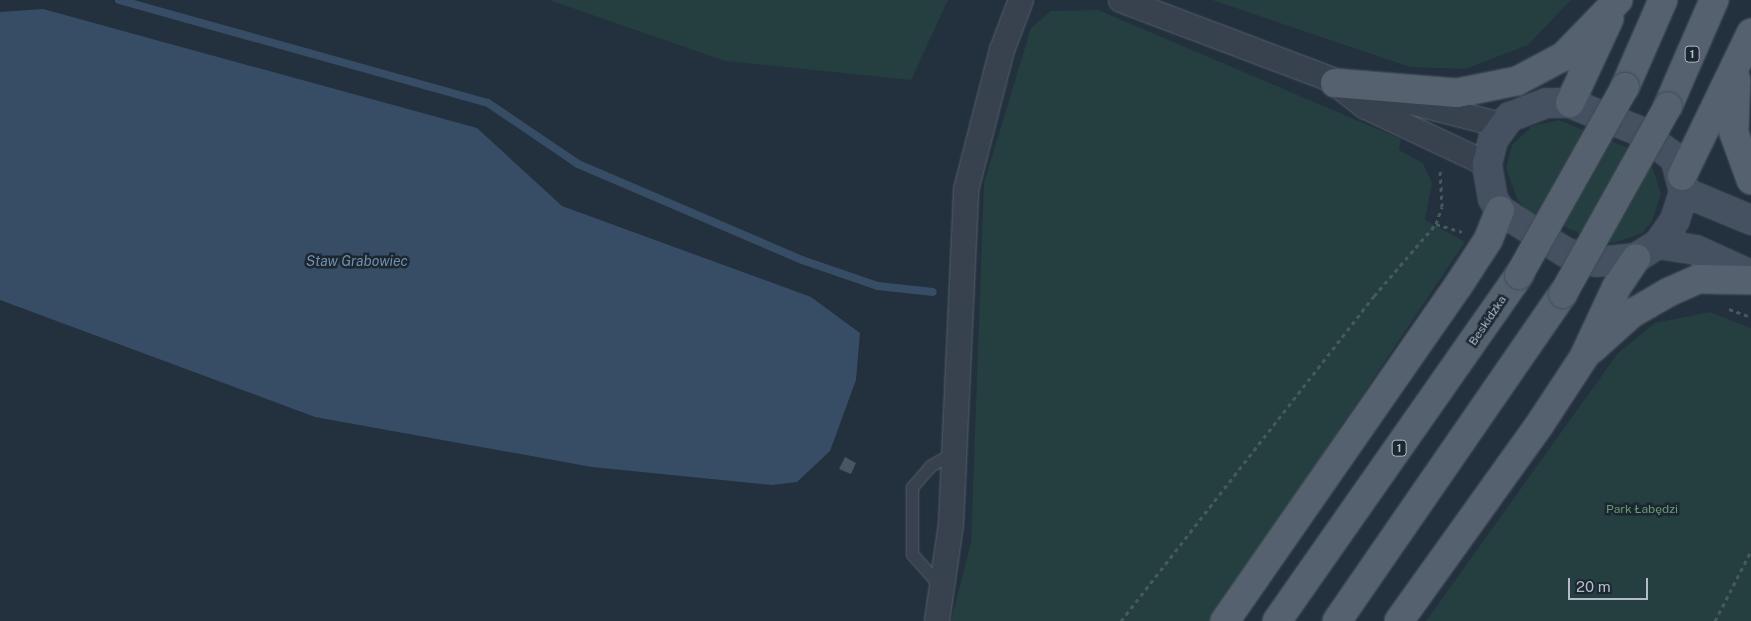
<!DOCTYPE html>
<html>
<head>
<meta charset="utf-8">
<style>
	body { margin:0 }
	#map { position:relative; width:1751px; height:621px; overflow:hidden; background:#23303e; font-family:"Public Sans",sans-serif }
	div>[style] { position:absolute }
	[style*='--x'] { left:calc(var(--x)*1px); top:calc(var(--y)*1px); width:calc(var(--w)*1px); rotate:calc(var(--a)*1deg) }
	.green>* { inset:0; background:#253e3f }
	.water>* { inset:0; background:#364d65 }
	.stream>* { height:8px; margin:-4px; padding:0 4px; transform-origin:4px; border-radius:4px; background:#364d65 }
	.building>* { inset:0; background:#475664 }
	.path>* { height:3px; margin-top:-1.5px; transform-origin:0; background:repeating-linear-gradient(90deg,#435b5c 0 4px,transparent 0 8px) }
	.roads { filter:drop-shadow(0 0 1px #55606b) drop-shadow(0 0 1px #55606b) }
	.lane>* { height:11px; margin:-5.5px; padding:0 5.5px; transform-origin:5.5px; border-radius:5.5px; background:#37424e }
	.street>* { height:24px; margin:-12px; padding:0 12px; transform-origin:12px; border-radius:12px; background:#37424e }
	.secondary>* { height:28px; margin:-14px; padding:0 14px; transform-origin:14px; border-radius:14px; background:#455161 }
	.primary>* { height:28px; margin:-14px; padding:0 14px; transform-origin:14px; border-radius:14px; background:#55616e }
	.bridges { filter:drop-shadow(0 0 1px #404b56) drop-shadow(0 0 1px #404b56) }
	.primary-bridge>* { height:28px; margin:-14px; padding:0 14px; transform-origin:14px; border-radius:14px; background:#55616e }
	span { translate:-50% -50%; white-space:nowrap; text-align:center; line-height:1.15; -webkit-text-stroke:5px #1c2732; paint-order:stroke }
	.shield-label span { padding:1px 4px; background:#1c2732; border:1px solid; border-radius:4px; -webkit-text-stroke-width:0 }
	.shield-label { font-size:11px; color:#b3bdc9; font-weight:700 }
	.street-label { font-size:12px; color:#b3bdc9 }
	.park-label { font-size:12px; color:#699a70 }
	.water-label { font-size:14px; color:#7290ad; font-style:italic }
	.scale { position:absolute; left:1568px; top:578px; width:80px; height:22px; box-sizing:border-box; border:2px solid #b3bdc9; border-top:0; padding-left:6px; font-size:15px; line-height:18px; white-space:nowrap; color:#b3bdc9; -webkit-text-stroke:4px #1c2732; paint-order:stroke }
</style>
</head>
<body>
<div id="map">
	<div class="green">
		<i style="clip-path:polygon(549px 0,948px 0,911px 80px,725px 61px)"></i>
		<i style="clip-path:polygon(1212px 0,1571px 0,1528px 45px,1465px 69px,1410px 67px)"></i>
		<i style="clip-path:polygon(1098px 10px,1401px 139px,1399px 150px,1423px 163px,1432px 183px,1425px 220px,1465px 242px,1211px 621px,951px 621px,971px 543px,984px 183px,1031px 28px,1051px 11px)"></i>
		<i style="clip-path:polygon(1559px 120px,1628px 148px,1652px 166px,1661px 194px,1652px 222px,1642px 233px,1614px 243px,1599px 242px,1529px 211px,1518px 201px,1506px 168px,1512px 145px,1532px 126px)"></i>
		<i style="clip-path:polygon(1710px 312px,1751px 328px,1751px 621px,1426px 621px,1618px 353px,1655px 323px)"></i>
	</div>
	<div class="water">
		<i style="clip-path:polygon(43px 9px,477px 128px,562px 206px,811px 297px,860px 333px,856px 380px,830px 451px,797px 482px,772px 485px,592px 467px,315px 417px,0 300px,0 12px)"></i>
	</div>
	<div class="stream">
		<i style="--x:119;--y:0;--w:383;--a:15.6"></i>
		<i style="--x:488;--y:103;--w:109;--a:34.1"></i>
		<i style="--x:578;--y:164;--w:244;--a:23.2"></i>
		<i style="--x:802;--y:260;--w:80;--a:18.9"></i>
		<i style="--x:878;--y:286;--w:55;--a:6.2"></i>
	</div>
	<div class="building">
		<i style="clip-path:polygon(845px 457px,856px 463px,851px 474px,839px 469px)"></i>
	</div>
	<div class="path">
		<i style="--x:1436;--y:224;--w:27;--a:17"></i>
		<i style="--x:1729;--y:309;--w:23;--a:20"></i>
		<i style="--x:1121;--y:621;--w:412;--a:-52.1"></i>
		<i style="--x:1374;--y:296;--w:95;--a:-49.3"></i>
		<i style="--x:1436;--y:224;--w:18;--a:-71"></i>
		<i style="--x:1442;--y:207;--w:36;--a:-93"></i>
		<i style="--x:1715;--y:621;--w:79;--a:-62.8"></i>
	</div>
	<div class="roads">
		<div class="lane">
			<i style="--x:942;--y:588;--w:45;--a:-131.4"></i>
			<i style="--x:912;--y:554;--w:67;--a:-90"></i>
			<i style="--x:912;--y:487;--w:28;--a:-49"></i>
			<i style="--x:930;--y:466;--w:28;--a:-30"></i>
		</div>
		<div class="street">
			<i style="--x:1121;--y:0;--w:249;--a:20.7"></i>
			<i style="--x:1335;--y:83;--w:39;--a:38"></i>
			<i style="--x:1366;--y:107;--w:134;--a:25.2"></i>
			<i style="--x:1387;--y:96;--w:118;--a:14.3"></i>
			<i style="--x:937;--y:621;--w:98;--a:-81.8"></i>
			<i style="--x:951;--y:524;--w:334;--a:-87.4"></i>
			<i style="--x:966;--y:190;--w:145;--a:-75.6"></i>
			<i style="--x:1002;--y:50;--w:53;--a:-69.2"></i>
		</div>
		<div class="secondary">
			<i style="--x:1546;--y:103;--w:24;--a:0"></i>
			<i style="--x:1570;--y:103;--w:74;--a:22.1"></i>
			<i style="--x:1639;--y:131;--w:45;--a:36.9"></i>
			<i style="--x:1675;--y:158;--w:35;--a:75"></i>
			<i style="--x:1684;--y:192;--w:29;--a:108"></i>
			<i style="--x:1675;--y:220;--w:29;--a:125"></i>
			<i style="--x:1658;--y:244;--w:26;--a:148"></i>
			<i style="--x:1636;--y:258;--w:40;--a:174.3"></i>
			<i style="--x:1596;--y:262;--w:33;--a:-162"></i>
			<i style="--x:1565;--y:252;--w:77;--a:-147.1"></i>
			<i style="--x:1500;--y:210;--w:13;--a:-122"></i>
			<i style="--x:1493;--y:199;--w:36;--a:-100"></i>
			<i style="--x:1487;--y:164;--w:25;--a:-76"></i>
			<i style="--x:1493;--y:140;--w:29;--a:-54"></i>
			<i style="--x:1510;--y:117;--w:39;--a:-21"></i>
			<i style="--x:1684;--y:192;--w:73;--a:22.7"></i>
			<i style="--x:1658;--y:244;--w:38;--a:9"></i>
			<i style="--x:1696;--y:250;--w:60;--a:24.4"></i>
		</div>
		<div class="primary">
			<i style="--x:1736;--y:80;--w:53;--a:92.2"></i>
			<i style="--x:1734;--y:133;--w:50;--a:70.1"></i>
			<i style="--x:1335;--y:83;--w:122;--a:4.7"></i>
			<i style="--x:1457;--y:93;--w:61;--a:-11.3"></i>
			<i style="--x:1517;--y:81;--w:53;--a:-28"></i>
			<i style="--x:1564;--y:56;--w:78;--a:-46"></i>
			<i style="--x:1625;--y:87;--w:95;--a:-66.4"></i>
			<i style="--x:1570;--y:103;--w:93;--a:-65.1"></i>
			<i style="--x:1668;--y:106;--w:116;--a:-66.5"></i>
			<i style="--x:1682;--y:176;--w:159;--a:-64.2"></i>
			<i style="--x:1592;--y:349;--w:52;--a:-41.9"></i>
			<i style="--x:1631;--y:314;--w:44;--a:-30.1"></i>
			<i style="--x:1669;--y:292;--w:32;--a:-24"></i>
			<i style="--x:1698;--y:279;--w:53;--a:1.1"></i>
			<i style="--x:1225;--y:621;--w:408;--a:-55.2"></i>
			<i style="--x:1458;--y:286;--w:55;--a:-56.9"></i>
			<i style="--x:1488;--y:240;--w:32;--a:-68"></i>
			<i style="--x:1277;--y:621;--w:422;--a:-55"></i>
			<i style="--x:1337;--y:621;--w:397;--a:-55.4"></i>
			<i style="--x:1399;--y:621;--w:242;--a:-54.4"></i>
			<i style="--x:1540;--y:424;--w:80;--a:-56.7"></i>
			<i style="--x:1584;--y:357;--w:76;--a:-65.1"></i>
			<i style="--x:1616;--y:288;--w:36;--a:-56"></i>
		</div>
	</div>
	<div class="bridges">
		<div class="primary-bridge">
			<i style="--x:1519;--y:275;--w:216;--a:-60.6"></i>
			<i style="--x:1563;--y:294;--w:215;--a:-60.8"></i>
		</div>
	</div>
	<div class="shield-label">
		<span style="left:1692px;top:54px">1</span>
		<span style="left:1399px;top:448px">1</span>
	</div>
	<div class="street-label">
		<span style="left:1488px;top:321px;rotate:-56deg">Beskidzka</span>
	</div>
	<div class="park-label">
		<span style="left:1642px;top:510px">Park Łabędzi</span>
	</div>
	<div class="water-label">
		<span style="left:357px;top:261px">Staw Grabowiec</span>
	</div>
	<div class="scale">20 m</div>
</div>
</body>
</html>
